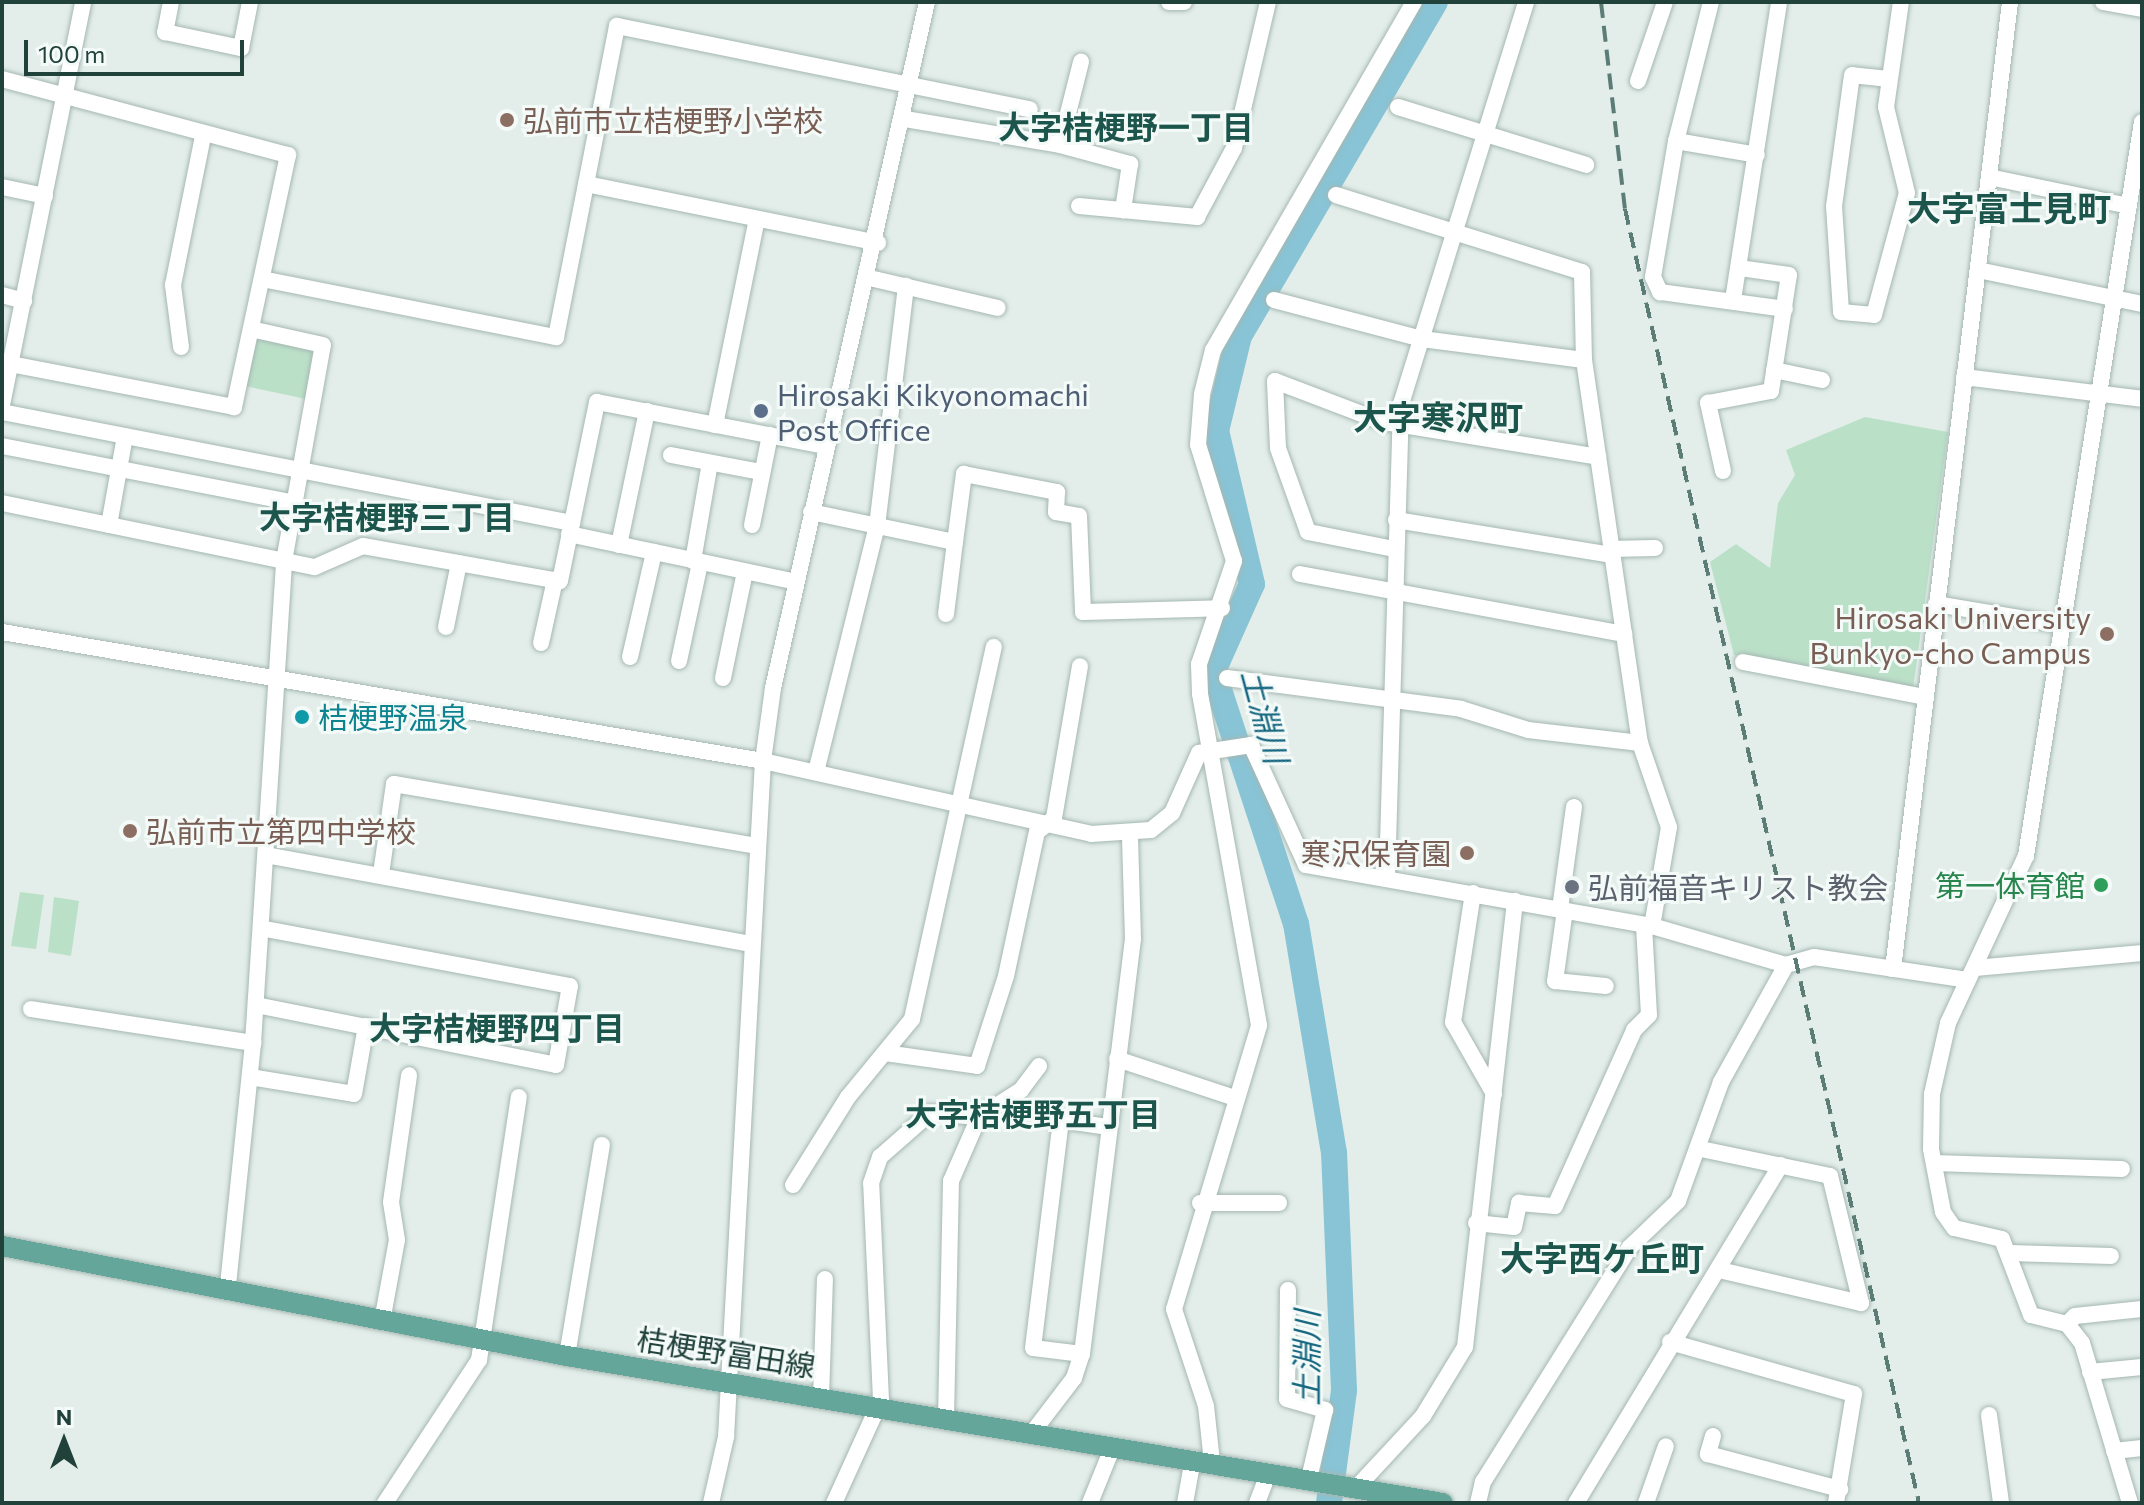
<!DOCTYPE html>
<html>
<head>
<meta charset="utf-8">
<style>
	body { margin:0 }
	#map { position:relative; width:2144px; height:1505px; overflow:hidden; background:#e3eeea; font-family:Commissioner,"Noto Sans JP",sans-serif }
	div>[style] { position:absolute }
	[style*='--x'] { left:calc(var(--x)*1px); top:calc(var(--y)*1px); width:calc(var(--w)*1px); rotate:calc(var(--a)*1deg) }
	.green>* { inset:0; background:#bbe0c8 }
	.river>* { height:26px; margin:-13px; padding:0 13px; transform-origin:13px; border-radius:13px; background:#88c4d6 }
	.roads { filter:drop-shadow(0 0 2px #a5b7b2) drop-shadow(0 0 2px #a5b7b2) }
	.minor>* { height:16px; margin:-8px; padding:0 8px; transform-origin:8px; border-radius:8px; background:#fff }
	.major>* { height:20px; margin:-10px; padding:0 10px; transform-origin:10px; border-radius:10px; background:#65a69a }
	.rail>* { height:4px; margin-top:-2px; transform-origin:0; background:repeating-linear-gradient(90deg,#5c7c76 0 16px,transparent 0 24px) }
	.dots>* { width:22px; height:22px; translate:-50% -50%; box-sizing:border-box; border:4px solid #f4faf8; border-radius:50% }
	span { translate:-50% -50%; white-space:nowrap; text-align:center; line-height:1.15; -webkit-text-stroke:6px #f4faf8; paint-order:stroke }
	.education-label { font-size:30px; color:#785e54 }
	.left { translate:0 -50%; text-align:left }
	.right { translate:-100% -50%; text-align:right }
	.service-label { font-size:30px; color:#4e5e75 }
	.culture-label { font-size:30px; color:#0d838f }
	.leisure-label { font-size:30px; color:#27864d }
	.worship-label { font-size:30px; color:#5b616d }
	.street-label { font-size:30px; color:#21413b }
	.neighbourhood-label { font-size:32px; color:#1c554b; font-weight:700 }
	.water-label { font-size:32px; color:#176881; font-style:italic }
	.quarter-label { font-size:34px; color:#1c554b; font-weight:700 }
	.frame { position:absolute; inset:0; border:4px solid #21413b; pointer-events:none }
	.north { position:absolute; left:24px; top:1401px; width:80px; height:80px; -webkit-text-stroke:6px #f4faf8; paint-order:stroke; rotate:0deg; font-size:22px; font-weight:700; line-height:32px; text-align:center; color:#21413b }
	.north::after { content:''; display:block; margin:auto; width:28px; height:36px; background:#21413b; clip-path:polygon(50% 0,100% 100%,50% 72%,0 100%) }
	.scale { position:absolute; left:24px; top:40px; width:220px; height:36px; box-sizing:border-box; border:4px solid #21413b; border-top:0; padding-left:10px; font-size:24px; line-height:28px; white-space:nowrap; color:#21413b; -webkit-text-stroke:6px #f4faf8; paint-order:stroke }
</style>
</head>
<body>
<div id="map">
	<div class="green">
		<i style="clip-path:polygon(255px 338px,316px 350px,306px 399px,245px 386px)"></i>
		<i style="clip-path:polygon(1865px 417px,1948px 432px,1913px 689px,1734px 655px,1710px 562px,1736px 544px,1770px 568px,1778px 503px,1795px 475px,1786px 450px)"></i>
		<i style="clip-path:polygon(20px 892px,44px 895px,36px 949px,11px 946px)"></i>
		<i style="clip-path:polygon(54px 897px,79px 901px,71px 956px,48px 952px)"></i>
	</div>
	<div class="river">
		<i style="--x:1329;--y:1503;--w:114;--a:-82.4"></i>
		<i style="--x:1344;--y:1390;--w:237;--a:-92.4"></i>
		<i style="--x:1334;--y:1153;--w:232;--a:-99.4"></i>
		<i style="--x:1296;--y:924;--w:266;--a:-108.2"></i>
		<i style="--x:1213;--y:671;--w:95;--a:-65.9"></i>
		<i style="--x:1252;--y:584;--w:157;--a:-103.2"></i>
		<i style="--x:1216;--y:431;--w:98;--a:-76.4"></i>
		<i style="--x:1239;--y:336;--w:387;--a:-59.6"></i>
	</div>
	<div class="roads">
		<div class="minor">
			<i style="--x:171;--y:2;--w:31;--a:101"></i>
			<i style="--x:165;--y:32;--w:78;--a:11.9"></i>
			<i style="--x:241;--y:48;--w:47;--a:-78.9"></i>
			<i style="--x:1169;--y:2;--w:15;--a:0"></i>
			<i style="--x:1711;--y:2;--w:143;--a:104.1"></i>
			<i style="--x:1676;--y:141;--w:82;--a:9.8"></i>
			<i style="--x:2103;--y:2;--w:40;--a:10"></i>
			<i style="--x:2;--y:79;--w:296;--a:14.9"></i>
			<i style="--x:288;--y:155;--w:258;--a:102.1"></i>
			<i style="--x:234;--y:407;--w:227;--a:-169.1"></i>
			<i style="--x:1889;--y:79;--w:37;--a:-174"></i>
			<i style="--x:1852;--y:75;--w:132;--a:97.8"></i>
			<i style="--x:1834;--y:206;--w:106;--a:86.2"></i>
			<i style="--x:1841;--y:312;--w:33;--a:5"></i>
			<i style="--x:1874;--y:315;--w:126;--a:-74.9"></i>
			<i style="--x:1907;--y:193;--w:89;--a:-103.7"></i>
			<i style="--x:1886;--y:107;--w:106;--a:-81.9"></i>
			<i style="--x:1638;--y:81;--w:83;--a:-71.1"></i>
			<i style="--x:1398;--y:107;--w:197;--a:17.1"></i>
			<i style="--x:905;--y:119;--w:157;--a:9.5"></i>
			<i style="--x:1060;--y:145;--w:86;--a:-75.8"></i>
			<i style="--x:1676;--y:141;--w:138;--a:99.6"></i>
			<i style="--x:1653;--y:277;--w:17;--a:65"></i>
			<i style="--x:1660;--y:292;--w:126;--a:7.7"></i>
			<i style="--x:1060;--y:145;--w:73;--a:15.2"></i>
			<i style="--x:1130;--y:164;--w:47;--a:98.7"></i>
			<i style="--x:1989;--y:177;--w:143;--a:11.7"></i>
			<i style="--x:586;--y:184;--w:298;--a:11.4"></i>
			<i style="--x:2;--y:187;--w:44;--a:11.8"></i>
			<i style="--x:1336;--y:195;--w:258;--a:17.4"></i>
			<i style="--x:1582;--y:272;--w:88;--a:88.7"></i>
			<i style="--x:1584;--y:360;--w:387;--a:81.7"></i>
			<i style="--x:1640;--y:743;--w:89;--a:71"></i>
			<i style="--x:1669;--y:827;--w:100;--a:99.7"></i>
			<i style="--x:1079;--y:206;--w:119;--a:5.3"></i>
			<i style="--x:1197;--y:217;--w:78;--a:-61.8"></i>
			<i style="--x:1234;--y:148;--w:150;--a:-76.9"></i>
			<i style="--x:1978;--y:270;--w:167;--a:11.7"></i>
			<i style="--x:870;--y:278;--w:131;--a:13.2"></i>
			<i style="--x:262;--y:279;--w:300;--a:11.2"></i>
			<i style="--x:556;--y:337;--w:317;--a:-78.9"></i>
			<i style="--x:617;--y:26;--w:421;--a:11.4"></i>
			<i style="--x:2;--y:295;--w:23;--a:15"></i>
			<i style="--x:1274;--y:300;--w:153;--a:14.8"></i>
			<i style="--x:1422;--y:339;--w:163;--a:7.4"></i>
			<i style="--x:1733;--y:300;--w:302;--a:-81.2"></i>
			<i style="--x:181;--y:347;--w:63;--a:-97.4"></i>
			<i style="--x:173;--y:285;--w:152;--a:-78.6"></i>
			<i style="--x:1774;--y:370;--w:49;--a:11.8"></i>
			<i style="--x:1964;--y:377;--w:179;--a:7"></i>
			<i style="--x:2;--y:405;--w:411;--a:-78.6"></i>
			<i style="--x:2;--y:412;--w:581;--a:11.02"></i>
			<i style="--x:715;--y:425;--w:210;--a:-78.5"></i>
			<i style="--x:2;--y:446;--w:298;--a:11"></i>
			<i style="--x:671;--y:455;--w:92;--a:10.7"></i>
			<i style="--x:1723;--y:471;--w:70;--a:-102.4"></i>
			<i style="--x:1708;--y:403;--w:64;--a:-10.8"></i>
			<i style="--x:1771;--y:391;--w:117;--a:-81.2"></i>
			<i style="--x:1789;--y:275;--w:49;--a:-171.9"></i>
			<i style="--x:2;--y:503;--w:319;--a:11.6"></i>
			<i style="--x:315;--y:567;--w:52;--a:-23.6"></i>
			<i style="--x:363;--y:546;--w:200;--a:10.1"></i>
			<i style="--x:560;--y:581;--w:183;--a:-78.3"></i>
			<i style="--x:597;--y:402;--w:233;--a:10.9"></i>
			<i style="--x:811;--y:512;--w:147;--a:11.8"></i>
			<i style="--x:955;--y:542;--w:69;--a:-82.5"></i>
			<i style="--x:964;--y:474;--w:95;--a:11"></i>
			<i style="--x:1057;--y:492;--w:20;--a:93"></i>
			<i style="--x:1056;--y:512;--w:23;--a:10"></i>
			<i style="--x:1079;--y:516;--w:96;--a:87.6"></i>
			<i style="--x:1083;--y:612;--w:139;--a:-1.6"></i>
			<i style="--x:1396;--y:520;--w:218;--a:9.2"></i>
			<i style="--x:109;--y:525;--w:90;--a:-79.8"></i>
			<i style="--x:752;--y:525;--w:92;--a:-78.7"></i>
			<i style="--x:569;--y:534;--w:232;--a:11.9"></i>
			<i style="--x:619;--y:545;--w:137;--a:-78.2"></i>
			<i style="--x:1394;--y:549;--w:88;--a:-168.8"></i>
			<i style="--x:1308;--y:532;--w:89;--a:-109.7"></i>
			<i style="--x:1278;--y:448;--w:67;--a:-92.6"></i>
			<i style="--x:1275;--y:381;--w:116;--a:20.8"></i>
			<i style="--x:1383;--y:422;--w:218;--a:9.2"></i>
			<i style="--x:1610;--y:549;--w:45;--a:-1.3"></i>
			<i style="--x:693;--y:561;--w:99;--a:-80.2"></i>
			<i style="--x:1300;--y:574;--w:330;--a:10.5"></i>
			<i style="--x:1936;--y:604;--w:128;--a:9.5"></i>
			<i style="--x:946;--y:614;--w:73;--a:-82.9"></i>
			<i style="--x:446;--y:627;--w:65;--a:-78.5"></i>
			<i style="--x:2;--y:632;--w:772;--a:9.62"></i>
			<i style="--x:763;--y:761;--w:336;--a:12.5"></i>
			<i style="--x:1091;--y:834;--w:60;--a:-3.8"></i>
			<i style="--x:1151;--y:830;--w:27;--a:-39"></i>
			<i style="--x:1172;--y:813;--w:66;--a:-65.8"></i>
			<i style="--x:1199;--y:753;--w:53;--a:-8.7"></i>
			<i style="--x:1251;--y:745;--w:132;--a:65.4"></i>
			<i style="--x:1306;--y:865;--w:351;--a:10"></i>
			<i style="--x:1652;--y:926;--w:140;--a:16.2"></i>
			<i style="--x:1786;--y:965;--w:29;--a:-16"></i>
			<i style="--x:1814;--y:957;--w:155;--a:8.5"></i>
			<i style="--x:541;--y:643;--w:65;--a:-77.5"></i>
			<i style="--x:630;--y:657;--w:108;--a:-77.1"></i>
			<i style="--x:679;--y:661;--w:100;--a:-77.9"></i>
			<i style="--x:1743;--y:662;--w:185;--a:10.9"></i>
			<i style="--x:723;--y:678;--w:108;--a:-78.3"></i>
			<i style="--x:1227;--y:678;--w:236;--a:7.5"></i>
			<i style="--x:1461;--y:709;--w:70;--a:17.4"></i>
			<i style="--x:1528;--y:730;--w:113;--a:6.6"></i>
			<i style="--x:816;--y:772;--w:253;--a:-76.1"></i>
			<i style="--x:877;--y:526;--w:242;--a:-83.1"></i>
			<i style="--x:266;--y:855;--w:494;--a:10.4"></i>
			<i style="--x:381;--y:874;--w:91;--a:-81.8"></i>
			<i style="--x:394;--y:784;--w:369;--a:9.7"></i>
			<i style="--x:1387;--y:877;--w:473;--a:-88.3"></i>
			<i style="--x:1401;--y:404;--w:421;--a:-72.7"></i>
			<i style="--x:1473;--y:893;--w:131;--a:98.8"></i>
			<i style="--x:1453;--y:1022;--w:83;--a:60.3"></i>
			<i style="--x:1560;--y:909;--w:103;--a:-82.2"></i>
			<i style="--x:1565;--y:910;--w:72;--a:98"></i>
			<i style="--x:1555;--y:981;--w:51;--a:5.6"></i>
			<i style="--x:1975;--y:968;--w:168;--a:-5.1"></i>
			<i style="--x:1893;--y:969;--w:974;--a:-83.1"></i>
			<i style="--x:256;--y:1005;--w:306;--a:11.3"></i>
			<i style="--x:556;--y:1065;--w:80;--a:-80"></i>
			<i style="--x:570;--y:986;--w:314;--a:-169.4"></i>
			<i style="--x:31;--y:1009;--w:225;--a:8.7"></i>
			<i style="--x:885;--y:1053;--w:93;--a:8"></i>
			<i style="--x:977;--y:1066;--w:95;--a:-72.1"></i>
			<i style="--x:1006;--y:976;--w:147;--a:-77.9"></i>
			<i style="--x:1037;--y:832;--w:22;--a:-39"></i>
			<i style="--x:1054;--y:818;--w:154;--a:-80.3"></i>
			<i style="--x:1117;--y:1059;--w:121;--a:18.3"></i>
			<i style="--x:250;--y:1077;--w:105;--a:9.3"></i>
			<i style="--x:354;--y:1094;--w:69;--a:-80"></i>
			<i style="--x:1701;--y:1149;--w:132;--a:11.8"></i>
			<i style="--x:1830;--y:1176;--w:131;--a:76.3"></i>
			<i style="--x:1861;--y:1303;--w:146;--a:-166.9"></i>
			<i style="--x:1934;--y:1163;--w:188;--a:1.8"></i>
			<i style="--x:793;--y:1185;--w:104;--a:-58"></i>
			<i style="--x:848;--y:1097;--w:101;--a:-50.6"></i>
			<i style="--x:912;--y:1019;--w:381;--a:-77.6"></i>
			<i style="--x:1200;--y:1203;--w:79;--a:0"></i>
			<i style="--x:1476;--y:1223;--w:38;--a:6"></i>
			<i style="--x:1514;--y:1227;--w:25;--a:-78"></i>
			<i style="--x:1519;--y:1203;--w:36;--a:5"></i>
			<i style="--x:1555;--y:1206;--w:193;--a:-65.8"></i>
			<i style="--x:1634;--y:1030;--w:21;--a:-45"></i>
			<i style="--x:1649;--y:1015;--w:90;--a:-93.2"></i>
			<i style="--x:2010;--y:1253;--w:101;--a:1.7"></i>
			<i style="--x:228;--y:1285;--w:243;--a:-84.1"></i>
			<i style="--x:253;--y:1043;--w:483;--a:-86.3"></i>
			<i style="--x:284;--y:561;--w:219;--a:-79.8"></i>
			<i style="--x:323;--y:345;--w:74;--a:-167.5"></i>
			<i style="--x:1288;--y:1290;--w:109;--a:90.5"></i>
			<i style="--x:1287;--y:1399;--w:40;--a:16"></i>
			<i style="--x:1325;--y:1410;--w:71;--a:103.1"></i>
			<i style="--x:383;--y:1316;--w:77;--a:-79.6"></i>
			<i style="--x:397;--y:1240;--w:38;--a:-99"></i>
			<i style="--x:391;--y:1202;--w:128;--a:-81.9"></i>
			<i style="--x:2067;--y:1324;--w:11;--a:-45"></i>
			<i style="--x:2075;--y:1316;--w:67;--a:-6"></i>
			<i style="--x:1670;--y:1342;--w:191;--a:15.8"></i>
			<i style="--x:1854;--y:1394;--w:110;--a:99.4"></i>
			<i style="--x:1082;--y:1354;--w:49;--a:-173"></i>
			<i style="--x:1033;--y:1348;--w:230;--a:-83"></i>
			<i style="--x:1061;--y:1120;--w:48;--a:8.5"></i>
			<i style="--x:567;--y:1356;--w:214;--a:-80.6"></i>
			<i style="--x:2090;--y:1372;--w:52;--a:-5.5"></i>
			<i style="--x:821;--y:1398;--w:119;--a:-88.1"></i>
			<i style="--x:1989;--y:1415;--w:89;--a:82.2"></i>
			<i style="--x:946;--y:1419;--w:238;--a:-88.8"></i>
			<i style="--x:951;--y:1181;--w:70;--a:-66.4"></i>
			<i style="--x:979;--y:1117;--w:50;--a:-32.7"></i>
			<i style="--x:1021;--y:1090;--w:30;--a:-53"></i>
			<i style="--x:1032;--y:1433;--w:69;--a:-52.6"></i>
			<i style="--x:1074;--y:1378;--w:25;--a:-72"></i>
			<i style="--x:1082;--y:1354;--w:418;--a:-83"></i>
			<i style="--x:1133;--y:939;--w:104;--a:-91.7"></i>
			<i style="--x:1713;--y:1436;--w:19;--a:106"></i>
			<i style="--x:1708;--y:1454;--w:137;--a:14.9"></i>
			<i style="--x:2114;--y:1451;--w:28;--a:-6"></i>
			<i style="--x:1212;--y:1462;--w:56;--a:-96.1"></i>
			<i style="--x:1206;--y:1406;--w:102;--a:-108.3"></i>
			<i style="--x:1174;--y:1309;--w:296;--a:-73.3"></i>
			<i style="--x:1259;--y:1025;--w:336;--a:-100.1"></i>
			<i style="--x:1200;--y:694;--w:30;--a:-92"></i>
			<i style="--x:1199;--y:664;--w:109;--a:-71.2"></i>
			<i style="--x:1234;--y:561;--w:121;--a:-107.2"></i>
			<i style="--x:1198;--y:445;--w:51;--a:-85.5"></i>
			<i style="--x:1202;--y:394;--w:45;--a:-76"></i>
			<i style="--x:1213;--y:350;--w:402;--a:-60"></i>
			<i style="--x:1358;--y:1486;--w:96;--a:-47.1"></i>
			<i style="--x:1423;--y:1416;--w:81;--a:-58.7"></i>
			<i style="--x:1465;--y:1347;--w:449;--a:-83.6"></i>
			<i style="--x:385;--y:1503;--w:171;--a:-56.7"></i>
			<i style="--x:479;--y:1360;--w:266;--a:-81.4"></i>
			<i style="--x:711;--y:1503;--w:68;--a:-77.2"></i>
			<i style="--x:726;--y:1437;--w:677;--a:-86.87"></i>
			<i style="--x:763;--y:761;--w:74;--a:-82.2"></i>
			<i style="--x:773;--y:688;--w:703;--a:-77.35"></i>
			<i style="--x:834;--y:1503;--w:113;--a:-65.5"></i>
			<i style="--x:881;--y:1400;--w:217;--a:-92.6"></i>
			<i style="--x:871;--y:1183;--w:28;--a:-71"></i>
			<i style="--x:880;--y:1157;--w:67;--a:-41.3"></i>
			<i style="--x:930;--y:1113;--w:49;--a:4.7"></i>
			<i style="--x:1090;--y:1503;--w:61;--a:-68"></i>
			<i style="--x:1185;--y:1503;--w:45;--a:-79.7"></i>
			<i style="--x:1257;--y:1503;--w:33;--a:-69"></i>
			<i style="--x:1478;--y:1503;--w:22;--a:-77"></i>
			<i style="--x:1483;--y:1482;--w:276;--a:-58"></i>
			<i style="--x:1629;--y:1248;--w:68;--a:-43.8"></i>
			<i style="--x:1678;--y:1201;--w:127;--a:-70.1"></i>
			<i style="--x:1721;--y:1082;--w:134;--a:-60.9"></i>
			<i style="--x:1576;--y:1503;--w:395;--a:-58.8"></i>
			<i style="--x:1646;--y:1503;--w:60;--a:-70.7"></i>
			<i style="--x:2130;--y:1503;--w:167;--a:-106.7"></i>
			<i style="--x:2082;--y:1343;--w:24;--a:-128"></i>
			<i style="--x:2067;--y:1324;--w:37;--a:-166"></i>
			<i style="--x:2031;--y:1315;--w:81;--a:-110.9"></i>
			<i style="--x:2002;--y:1239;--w:49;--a:-167.1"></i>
			<i style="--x:1954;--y:1228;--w:19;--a:-125"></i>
			<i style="--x:1943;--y:1212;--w:64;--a:-100.8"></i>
			<i style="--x:1931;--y:1149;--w:55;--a:-89"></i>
			<i style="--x:1932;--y:1094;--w:73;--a:-77.3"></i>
			<i style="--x:1948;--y:1023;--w:184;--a:-65"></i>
			<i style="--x:2026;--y:856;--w:743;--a:-81.02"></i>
		</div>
		<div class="major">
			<i style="--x:2;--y:1246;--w:576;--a:11.02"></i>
			<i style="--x:567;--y:1356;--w:888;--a:9.53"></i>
		</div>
	</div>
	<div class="rail">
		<i style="--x:1601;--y:2;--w:208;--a:83.4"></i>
		<i style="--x:1625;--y:209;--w:1327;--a:77.2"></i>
	</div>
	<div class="dots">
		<i style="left:507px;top:120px;background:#8d6e63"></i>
		<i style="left:761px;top:411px;background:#5c6f8a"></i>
		<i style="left:2107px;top:634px;background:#8d6e63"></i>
		<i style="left:302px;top:717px;background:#0f9aa8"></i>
		<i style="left:130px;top:831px;background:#8d6e63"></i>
		<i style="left:1467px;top:853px;background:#8d6e63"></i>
		<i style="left:2101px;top:885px;background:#2e9e5b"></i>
		<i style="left:1572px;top:887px;background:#6b7280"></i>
	</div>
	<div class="education-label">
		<span class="left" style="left:523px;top:120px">弘前市立桔梗野小学校</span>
		<span class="right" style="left:2091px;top:634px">Hirosaki University<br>Bunkyo-cho Campus</span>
		<span class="left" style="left:146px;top:831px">弘前市立第四中学校</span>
		<span class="right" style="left:1451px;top:853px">寒沢保育園</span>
	</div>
	<div class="service-label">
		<span class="left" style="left:777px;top:411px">Hirosaki Kikyonomachi<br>Post Office</span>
	</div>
	<div class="culture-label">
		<span class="left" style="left:318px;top:717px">桔梗野温泉</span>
	</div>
	<div class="leisure-label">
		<span class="right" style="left:2085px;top:885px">第一体育館</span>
	</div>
	<div class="worship-label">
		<span class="left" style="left:1588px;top:887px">弘前福音キリスト教会</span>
	</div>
	<div class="street-label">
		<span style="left:726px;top:1352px;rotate:9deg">桔梗野富田線</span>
	</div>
	<div class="neighbourhood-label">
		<span style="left:1126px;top:126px">大字桔梗野一丁目</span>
		<span style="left:387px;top:516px">大字桔梗野三丁目</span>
		<span style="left:497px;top:1027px">大字桔梗野四丁目</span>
		<span style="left:1033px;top:1113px">大字桔梗野五丁目</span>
	</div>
	<div class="water-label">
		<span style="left:1266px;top:716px;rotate:75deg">土淵川</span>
		<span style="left:1306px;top:1358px;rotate:-90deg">土淵川</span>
	</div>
	<div class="quarter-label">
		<span style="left:2009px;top:208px">大字富士見町</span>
		<span style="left:1438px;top:417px">大字寒沢町</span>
		<span style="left:1602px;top:1258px">大字西ケ丘町</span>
	</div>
	<div class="frame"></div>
	<div class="north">N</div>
	<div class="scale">100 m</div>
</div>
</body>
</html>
